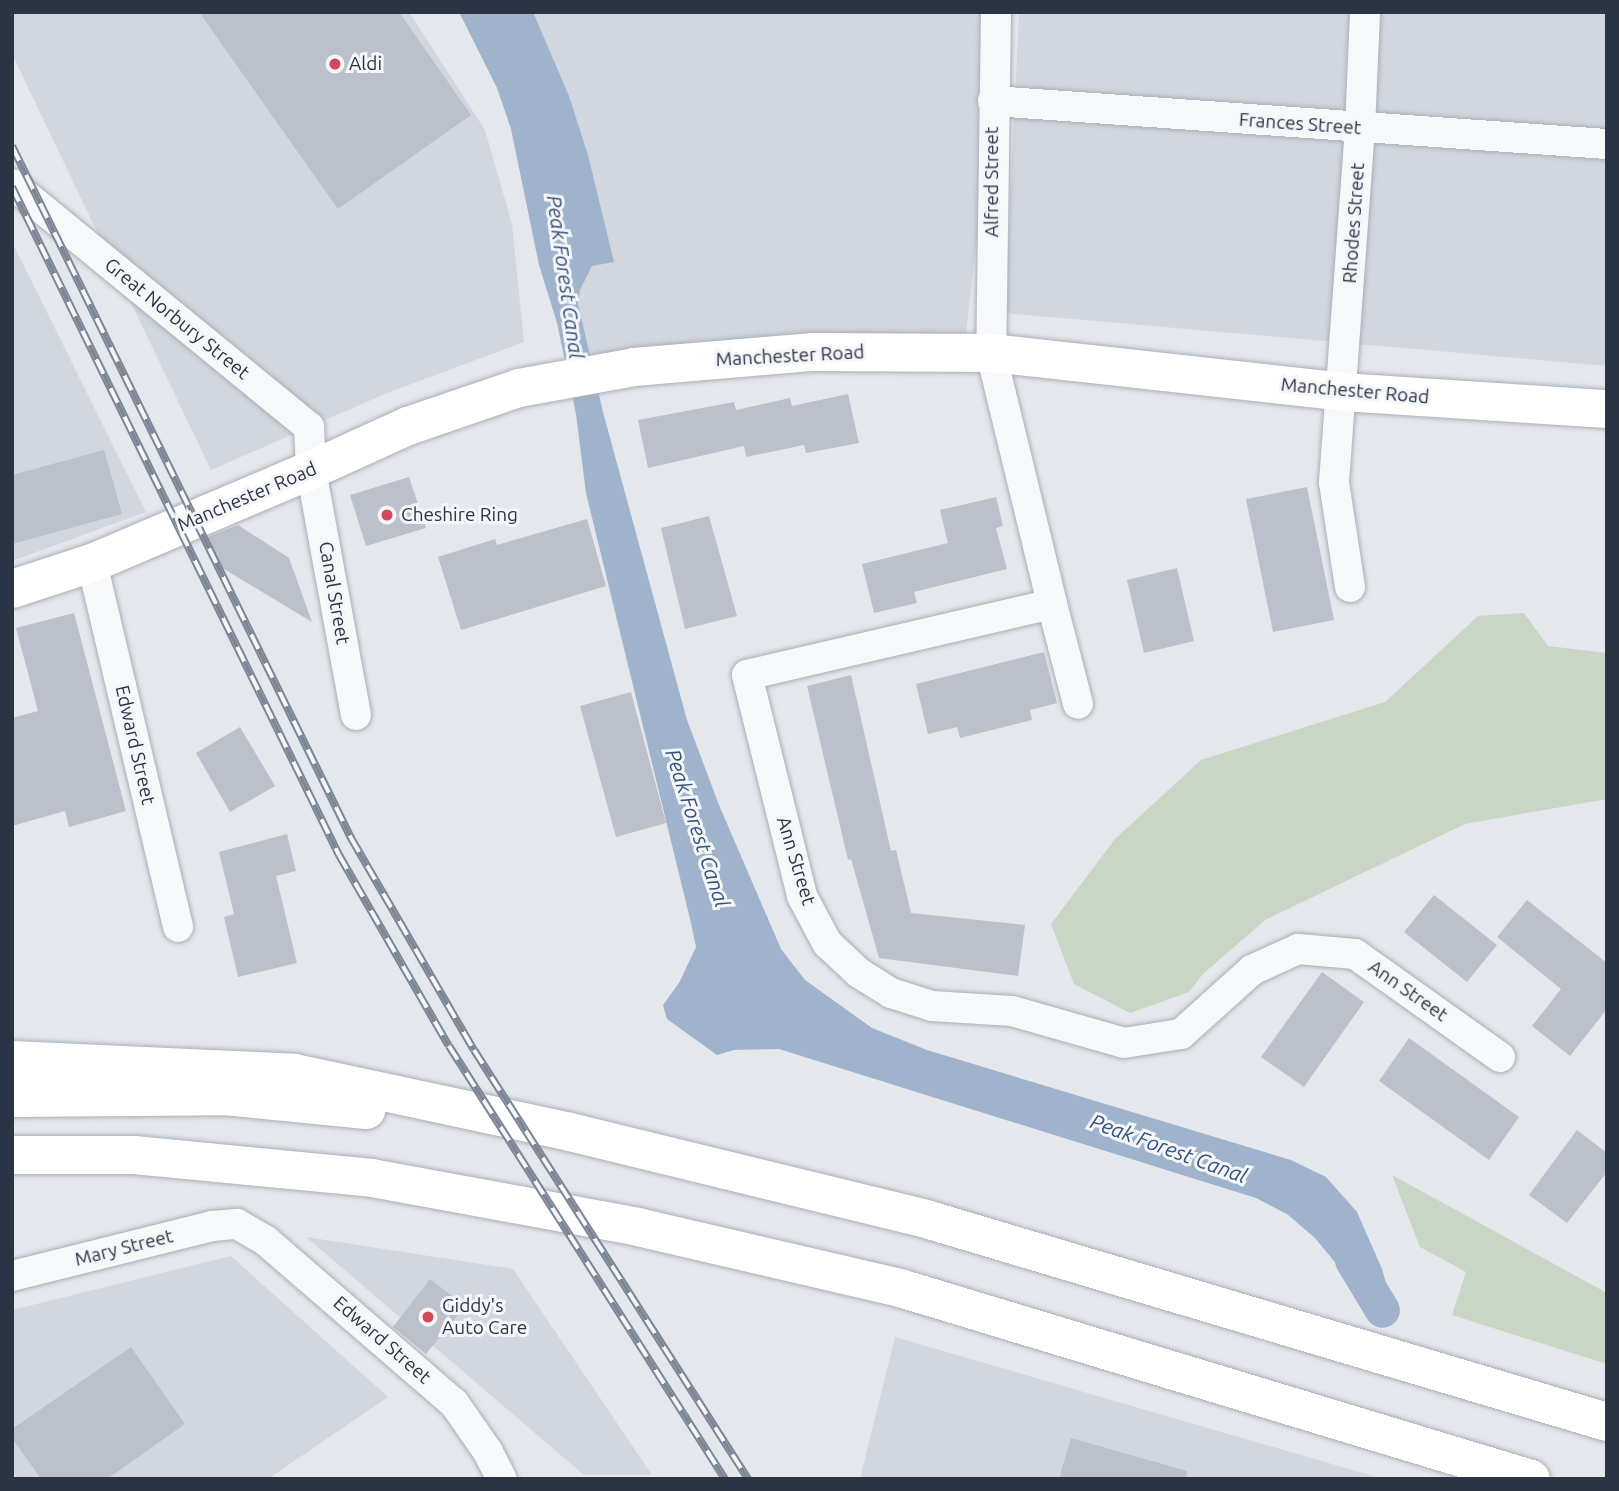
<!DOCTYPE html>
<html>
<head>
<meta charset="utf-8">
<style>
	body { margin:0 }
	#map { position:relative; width:1619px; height:1491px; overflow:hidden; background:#e4e7ec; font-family:Ubuntu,sans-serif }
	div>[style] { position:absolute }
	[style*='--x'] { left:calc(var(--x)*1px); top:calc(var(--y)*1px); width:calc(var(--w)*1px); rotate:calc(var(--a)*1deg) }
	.built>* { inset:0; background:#d2d6de }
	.green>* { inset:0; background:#c9d6c5 }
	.water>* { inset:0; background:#9fb4cc }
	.canal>* { height:35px; margin:-17.5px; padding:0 17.5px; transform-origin:17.5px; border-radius:17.5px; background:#9fb4cc }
	.building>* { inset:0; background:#bbc0ca }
	.roads { filter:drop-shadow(0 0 2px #a9aeb7) drop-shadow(0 0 2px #a9aeb7) }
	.street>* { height:30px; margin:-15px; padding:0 15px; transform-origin:15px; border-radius:15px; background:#f7f8fa }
	.primary>* { height:38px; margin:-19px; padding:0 19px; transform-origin:19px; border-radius:19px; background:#fff }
	.highway>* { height:38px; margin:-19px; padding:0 19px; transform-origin:19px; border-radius:19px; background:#fff }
	.rail>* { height:8px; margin-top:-4px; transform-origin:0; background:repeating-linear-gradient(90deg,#f4f6f9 0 16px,#7d8696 0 32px); box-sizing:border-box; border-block:2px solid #7d8696 }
	.dots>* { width:19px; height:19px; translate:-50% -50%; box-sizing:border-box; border:4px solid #f4f6f9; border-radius:50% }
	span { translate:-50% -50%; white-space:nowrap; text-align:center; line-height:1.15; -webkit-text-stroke:6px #f4f6f9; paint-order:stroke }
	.poi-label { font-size:19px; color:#2b3445 }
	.left { translate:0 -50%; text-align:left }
	.street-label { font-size:19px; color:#2b3445 }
	.water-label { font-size:21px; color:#34527a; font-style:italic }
	.frame { position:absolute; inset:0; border:14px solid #2b3445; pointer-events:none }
</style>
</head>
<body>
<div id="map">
	<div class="built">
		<i style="clip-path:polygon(12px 12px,409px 12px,485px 130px,512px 224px,524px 342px,387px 393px,211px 470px,12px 54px)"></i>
		<i style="clip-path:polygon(487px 12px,996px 12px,993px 101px,966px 333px,813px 352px,578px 367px)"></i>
		<i style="clip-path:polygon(1019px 12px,1607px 12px,1607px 366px,1005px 313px)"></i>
		<i style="clip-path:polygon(12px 242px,146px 512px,12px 561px)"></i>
		<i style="clip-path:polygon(306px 1237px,513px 1269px,652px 1475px,584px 1475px)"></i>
		<i style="clip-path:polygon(231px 1256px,388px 1397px,268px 1479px,12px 1479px,12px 1310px)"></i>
		<i style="clip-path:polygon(895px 1337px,1383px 1479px,860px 1479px)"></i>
	</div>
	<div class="green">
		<i style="clip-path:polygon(1524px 613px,1548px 646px,1607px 653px,1607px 799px,1465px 824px,1265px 920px,1203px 974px,1189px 992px,1130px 1013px,1074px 984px,1051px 924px,1115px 839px,1201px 760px,1385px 702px,1478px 616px)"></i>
		<i style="clip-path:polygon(1392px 1175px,1607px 1293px,1607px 1364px,1452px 1315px,1466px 1272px,1420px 1247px)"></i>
	</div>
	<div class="water">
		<i style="clip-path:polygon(459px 12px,533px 12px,569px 96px,588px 155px,614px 262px,592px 266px,580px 290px,578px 304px,603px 412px,687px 720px,719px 805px,781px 949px,805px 980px,872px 1028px,927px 1050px,1291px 1160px,1326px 1177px,1357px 1212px,1382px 1269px,1392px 1304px,1361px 1294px,1315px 1238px,1287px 1214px,1256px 1198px,779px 1049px,734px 1050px,717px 1055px,667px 1019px,663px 1005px,679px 983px,696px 947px,691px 923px,586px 493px,576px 414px,557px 323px,539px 265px,511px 129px,497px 88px)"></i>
	</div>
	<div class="canal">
		<i style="--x:1352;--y:1260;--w:58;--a:59"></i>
	</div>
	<div class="building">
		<i style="clip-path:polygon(199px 12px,399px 12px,471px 115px,338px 209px)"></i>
		<i style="clip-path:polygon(848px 394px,859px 443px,806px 453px,804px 445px,746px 457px,744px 446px,648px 468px,638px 420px,734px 402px,736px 410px,790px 398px,792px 406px)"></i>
		<i style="clip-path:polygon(104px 450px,122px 514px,12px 544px,12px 475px)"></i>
		<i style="clip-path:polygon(409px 477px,426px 528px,366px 546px,350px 495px)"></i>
		<i style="clip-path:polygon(1307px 487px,1334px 620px,1273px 632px,1246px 499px)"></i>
		<i style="clip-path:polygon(996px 497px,1003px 526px,996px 528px,1007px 569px,914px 592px,917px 603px,874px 613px,862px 564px,948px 543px,940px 510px)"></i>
		<i style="clip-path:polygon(709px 516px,737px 616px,685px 629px,661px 528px)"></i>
		<i style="clip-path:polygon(587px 519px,606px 586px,461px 630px,438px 557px,495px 539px,497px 545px)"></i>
		<i style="clip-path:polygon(238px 525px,289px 558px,312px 622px,219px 566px,206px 538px)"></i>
		<i style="clip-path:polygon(1177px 568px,1194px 641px,1144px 653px,1127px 580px)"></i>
		<i style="clip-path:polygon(74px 613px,126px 811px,69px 827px,65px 811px,12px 826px,12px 718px,38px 711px,16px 628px)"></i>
		<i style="clip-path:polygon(1044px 652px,1057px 703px,1030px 710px,1032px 720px,960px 738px,957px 727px,928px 734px,916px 684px)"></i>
		<i style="clip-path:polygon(851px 675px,891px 851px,896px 850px,911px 913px,1025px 925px,1018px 976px,879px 958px,851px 859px,848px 860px,807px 686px)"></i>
		<i style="clip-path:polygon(631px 692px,666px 823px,616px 837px,580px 706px)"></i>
		<i style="clip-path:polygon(240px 727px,275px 786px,230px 812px,196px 753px)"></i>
		<i style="clip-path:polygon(287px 834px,296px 871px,276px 876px,297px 963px,238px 977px,224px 917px,234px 914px,219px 852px)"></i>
		<i style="clip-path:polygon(1434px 895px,1497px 945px,1467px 982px,1404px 932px)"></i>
		<i style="clip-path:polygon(1527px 900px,1607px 963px,1607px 1009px,1570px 1056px,1532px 1026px,1561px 989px,1497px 937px)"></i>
		<i style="clip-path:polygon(1322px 972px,1364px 1002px,1304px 1087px,1261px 1057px)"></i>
		<i style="clip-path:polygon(1409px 1038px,1519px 1117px,1489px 1160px,1379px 1081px)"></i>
		<i style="clip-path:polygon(1577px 1130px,1607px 1153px,1607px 1172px,1567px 1223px,1529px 1195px)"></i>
		<i style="clip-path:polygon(430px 1279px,465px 1306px,426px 1354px,393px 1327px)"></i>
		<i style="clip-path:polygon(131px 1347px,185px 1424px,107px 1479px,41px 1479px,12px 1438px,12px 1429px)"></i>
		<i style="clip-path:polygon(1071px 1438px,1187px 1471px,1186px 1479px,1059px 1479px)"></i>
	</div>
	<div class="roads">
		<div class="street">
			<i style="--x:996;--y:12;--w:341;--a:90.8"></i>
			<i style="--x:991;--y:353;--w:258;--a:76.3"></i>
			<i style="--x:1052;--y:604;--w:313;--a:166.9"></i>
			<i style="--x:747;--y:675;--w:228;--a:76"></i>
			<i style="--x:802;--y:896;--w:53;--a:62"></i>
			<i style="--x:827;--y:943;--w:44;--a:43.2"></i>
			<i style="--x:859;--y:973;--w:38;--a:32"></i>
			<i style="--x:891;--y:993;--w:43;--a:17.6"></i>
			<i style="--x:932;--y:1006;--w:80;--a:3.6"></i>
			<i style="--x:1012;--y:1011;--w:116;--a:15.9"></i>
			<i style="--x:1124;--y:1043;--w:58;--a:-9"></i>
			<i style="--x:1181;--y:1034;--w:96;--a:-42"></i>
			<i style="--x:1252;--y:970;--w:51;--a:-24.5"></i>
			<i style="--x:1298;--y:949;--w:57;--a:5"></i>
			<i style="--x:1355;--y:954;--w:178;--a:35.4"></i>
			<i style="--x:993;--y:101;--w:616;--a:4.01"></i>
			<i style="--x:12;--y:184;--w:384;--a:39.3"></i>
			<i style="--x:309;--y:427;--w:43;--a:87.3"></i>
			<i style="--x:311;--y:470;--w:249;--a:79.6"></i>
			<i style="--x:92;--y:563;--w:374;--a:76.7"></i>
			<i style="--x:1350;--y:587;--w:106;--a:-98.7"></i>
			<i style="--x:1334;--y:482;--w:355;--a:-85.8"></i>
			<i style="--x:1360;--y:128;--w:116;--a:-87.5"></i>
			<i style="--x:1052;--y:604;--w:103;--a:75.4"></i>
			<i style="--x:12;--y:1276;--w:206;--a:-14"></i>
			<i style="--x:212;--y:1226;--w:25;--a:-5"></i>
			<i style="--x:237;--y:1224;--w:34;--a:30"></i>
			<i style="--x:266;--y:1241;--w:248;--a:40.8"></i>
			<i style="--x:454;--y:1403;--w:60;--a:55.2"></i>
			<i style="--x:488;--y:1452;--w:30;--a:63"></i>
		</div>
		<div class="primary">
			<i style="--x:12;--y:589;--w:84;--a:-18"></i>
			<i style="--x:92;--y:563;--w:238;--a:-23"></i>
			<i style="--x:311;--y:470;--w:107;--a:-24.4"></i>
			<i style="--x:408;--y:426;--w:117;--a:-18.9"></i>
			<i style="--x:519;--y:388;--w:117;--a:-10.3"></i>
			<i style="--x:634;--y:367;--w:180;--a:-4.8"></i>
			<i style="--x:813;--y:352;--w:178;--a:0.3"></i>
			<i style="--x:991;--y:353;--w:353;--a:6.3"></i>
			<i style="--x:1342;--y:392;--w:266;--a:3.7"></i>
		</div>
		<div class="highway">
			<i style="--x:12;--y:1060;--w:283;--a:2.6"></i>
			<i style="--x:295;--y:1073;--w:281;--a:12.1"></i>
			<i style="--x:570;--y:1132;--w:366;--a:13.7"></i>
			<i style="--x:926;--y:1219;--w:711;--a:16.6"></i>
			<i style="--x:12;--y:1098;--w:213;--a:-0.5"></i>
			<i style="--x:225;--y:1096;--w:142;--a:5.7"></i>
			<i style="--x:12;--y:1155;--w:122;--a:0"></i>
			<i style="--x:134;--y:1155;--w:239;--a:5.5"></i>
			<i style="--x:372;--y:1178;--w:270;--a:10.4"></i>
			<i style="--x:638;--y:1227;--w:269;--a:13.1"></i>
			<i style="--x:900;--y:1288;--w:659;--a:16.84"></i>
		</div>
	</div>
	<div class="rail">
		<i style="--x:12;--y:146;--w:771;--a:63.9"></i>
		<i style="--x:351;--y:838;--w:245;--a:59.9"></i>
		<i style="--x:474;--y:1050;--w:509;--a:57.43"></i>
		<i style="--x:12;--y:187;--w:744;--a:63.92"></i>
		<i style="--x:339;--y:855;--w:220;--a:60.1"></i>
		<i style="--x:449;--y:1046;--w:513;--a:57.49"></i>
	</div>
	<div class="dots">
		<i style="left:335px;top:64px;background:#d1495b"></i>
		<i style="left:387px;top:515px;background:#d1495b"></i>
		<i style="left:428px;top:1317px;background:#d1495b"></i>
	</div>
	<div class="poi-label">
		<span class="left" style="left:349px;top:64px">Aldi</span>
		<span class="left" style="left:401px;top:515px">Cheshire Ring</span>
		<span class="left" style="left:442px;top:1317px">Giddy's<br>Auto Care</span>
	</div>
	<div class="street-label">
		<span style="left:1300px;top:124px;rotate:4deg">Frances Street</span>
		<span style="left:992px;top:182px;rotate:-90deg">Alfred Street</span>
		<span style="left:1354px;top:223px;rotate:-86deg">Rhodes Street</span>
		<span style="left:177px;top:319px;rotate:39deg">Great Norbury Street</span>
		<span style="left:790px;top:356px;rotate:-3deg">Manchester Road</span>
		<span style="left:1355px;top:391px;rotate:5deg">Manchester Road</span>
		<span style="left:247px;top:497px;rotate:-23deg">Manchester Road</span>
		<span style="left:334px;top:593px;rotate:80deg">Canal Street</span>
		<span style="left:135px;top:745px;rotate:77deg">Edward Street</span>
		<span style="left:796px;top:861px;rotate:73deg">Ann Street</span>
		<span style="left:1408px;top:991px;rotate:35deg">Ann Street</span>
		<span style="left:124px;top:1248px;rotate:-14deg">Mary Street</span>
		<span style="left:382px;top:1340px;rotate:41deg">Edward Street</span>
	</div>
	<div class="water-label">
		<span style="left:566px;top:277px;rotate:82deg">Peak Forest Canal</span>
		<span style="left:698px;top:828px;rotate:72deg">Peak Forest Canal</span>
		<span style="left:1169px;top:1148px;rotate:20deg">Peak Forest Canal</span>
	</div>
	<div class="frame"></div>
</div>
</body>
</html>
